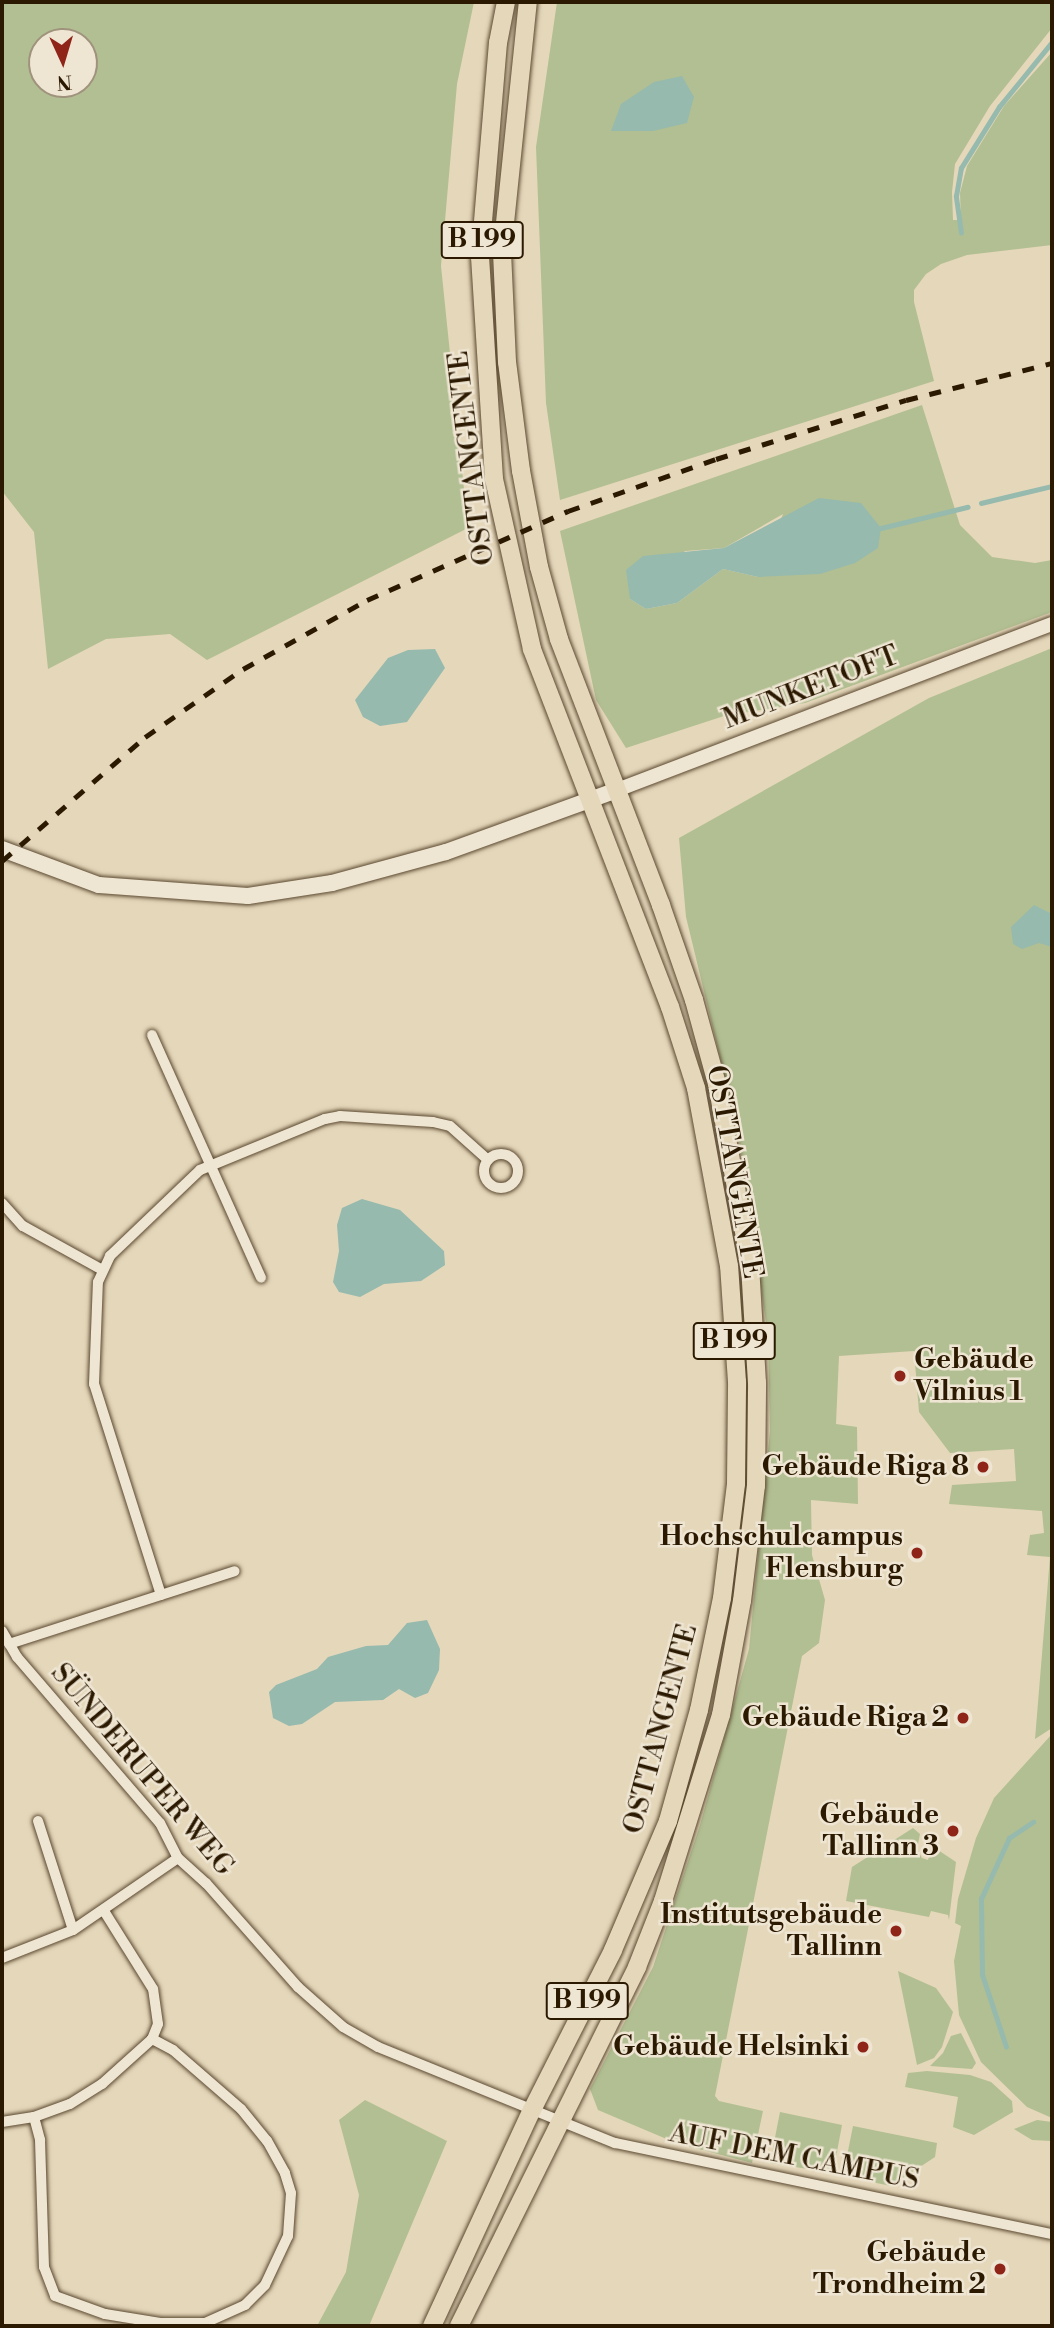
<!DOCTYPE html>
<html>
<head>
<meta charset="utf-8">
<style>
	body { margin:0 }
	#map { position:relative; width:1054px; height:2328px; overflow:hidden; background:#e5d7ba; font-family:"Libre Bodoni",serif }
	div>[style] { position:absolute }
	[style*='--x'] { left:calc(var(--x)*1px); top:calc(var(--y)*1px); width:calc(var(--w)*1px); rotate:calc(var(--a)*1deg) }
	.green>* { inset:0; background:#b2bf92 }
	.water>* { inset:0; background:#96baad }
	.stream>* { height:4.5px; margin:-2.25px; padding:0 2.25px; transform-origin:2.25px; border-radius:2.25px; background:#96baad }
	.roads { filter:drop-shadow(0 0 2px #5a482f) drop-shadow(0 0 2px #5a482f) }
	.minor>* { height:10px; margin:-5px; padding:0 5px; transform-origin:5px; border-radius:5px; background:#eee5d2 }
	.minor>.ring { margin:-5px; padding:0; box-sizing:content-box; background:none; border:10px solid #eee5d2; border-radius:50% }
	.tertiary>* { height:14px; margin:-7px; padding:0 7px; transform-origin:7px; border-radius:7px; background:#eee5d2 }
	.secondary>* { height:16px; margin:-8px; padding:0 8px; transform-origin:8px; border-radius:8px; background:#eee5d2 }
	.primary>* { height:18px; margin:-9px; padding:0 9px; transform-origin:9px; border-radius:9px; background:#e5d7ba }
	.rail>* { height:4.5px; margin-top:-2.25px; transform-origin:0; background:repeating-linear-gradient(90deg,#2c1901 0 12px,transparent 0 24px) }
	.dots>* { width:19px; height:19px; translate:-50% -50%; box-sizing:border-box; border:4px solid #eee5d2; border-radius:50% }
	span { translate:-50% -50%; white-space:nowrap; text-align:center; line-height:1.15; -webkit-text-stroke:5px #eee5d2; paint-order:stroke }
	.shield-label span { padding:2px 5px; background:#eee5d2; border:2px solid; border-radius:5px; -webkit-text-stroke-width:0 }
	.shield-label { font-size:26px; color:#2c1901; font-weight:700 }
	.street-label { font-size:28px; color:#2c1901 }
	.poi-label { font-size:28px; color:#2c1901; font-weight:700 }
	.left { translate:0 -50%; text-align:left }
	.right { translate:-100% -50%; text-align:right }
	.frame { position:absolute; inset:0; border:4px solid #2c1901; pointer-events:none }
	.north { position:absolute; left:28px; top:28px; width:70px; height:70px; box-sizing:border-box; background:#eee5d2; border:2px solid #a0937e; border-radius:50%; rotate:176deg; font-size:19px; font-weight:700; line-height:28px; text-align:center; color:#2c1901 }
	.north::after { content:''; display:block; margin:auto; width:24px; height:32px; background:#8f2418; clip-path:polygon(50% 0,100% 100%,50% 72%,0 100%) }
</style>
</head>
<body>
<div id="map">
	<div class="green">
		<i style="clip-path:polygon(evenodd,2px 2px,474px 2px,457px 84px,441px 266px,468px 528px,207px 660px,170px 634px,106px 639px,48px 669px,34px 532px,2px 491px,2px 2px,42px 42px,84px 42px,84px 84px,42px 84px,42px 42px)"></i>
		<i style="clip-path:polygon(557px 2px,1052px 2px,1052px 28px,990px 106px,955px 164px,952px 192px,953px 220px,961px 220px,960px 193px,967px 166px,1004px 106px,1052px 52px,1052px 245px,967px 255px,941px 264px,926px 274px,914px 290px,914px 302px,934px 381px,560px 500px,546px 403px,536px 147px)"></i>
		<i style="clip-path:polygon(evenodd,922px 405px,960px 525px,992px 557px,1035px 563px,1052px 560px,1052px 612px,805px 703px,724px 716px,626px 748px,596px 700px,560px 531px,922px 405px,783px 514px,758px 577px,723px 569px,677px 603px,646px 609px,630px 599px,685px 551px,724px 548px,783px 514px)"></i>
		<i style="clip-path:polygon(1052px 648px,1052px 1728px,1035px 1739px,1050px 1557px,1027px 1555px,1030px 1535px,1044px 1533px,1042px 1511px,949px 1504px,952px 1485px,1016px 1481px,1014px 1449px,950px 1453px,919px 1412px,914px 1351px,839px 1356px,836px 1424px,857px 1427px,858px 1504px,811px 1500px,812px 1555px,825px 1600px,819px 1643px,802px 1656px,715px 2096px,719px 2101px,763px 2111px,752px 2163px,676px 2143px,598px 2110px,590px 2089px,653px 1967px,700px 1825px,749px 1649px,770px 1431px,768px 1336px,738px 1132px,686px 917px,679px 838px,929px 698px)"></i>
		<i style="clip-path:polygon(1052px 1734px,1052px 2118px,1027px 2107px,981px 2062px,959px 2015px,954px 1961px,961px 1926px,955px 1923px,958px 1899px,976px 1838px,994px 1798px)"></i>
		<i style="clip-path:polygon(913px 1828px,920px 1834px,917px 1849px,922px 1858px,928px 1860px,932px 1846px,956px 1862px,949px 1920px,948px 1915px,931px 1911px,929px 1917px,846px 1901px,852px 1867px)"></i>
		<i style="clip-path:polygon(898px 1971px,936px 1988px,953px 2012px,942px 2047px,934px 2058px,917px 2065px)"></i>
		<i style="clip-path:polygon(961px 2033px,976px 2063px,972px 2069px,930px 2066px,943px 2053px,951px 2036px)"></i>
		<i style="clip-path:polygon(927px 2071px,970px 2075px,991px 2082px,1012px 2101px,1013px 2112px,974px 2135px,953px 2127px,958px 2097px,905px 2087px,908px 2073px)"></i>
		<i style="clip-path:polygon(365px 2100px,447px 2141px,369px 2326px,317px 2326px,346px 2272px,359px 2195px,339px 2120px)"></i>
		<i style="clip-path:polygon(780px 2112px,842px 2125px,833px 2173px,770px 2163px)"></i>
		<i style="clip-path:polygon(1037px 2120px,1052px 2122px,1052px 2141px,1032px 2140px,1014px 2129px)"></i>
		<i style="clip-path:polygon(853px 2126px,937px 2143px,935px 2157px,891px 2186px,843px 2176px)"></i>
	</div>
	<div class="water">
		<i style="clip-path:polygon(682px 76px,694px 97px,687px 123px,653px 131px,611px 131px,621px 104px,654px 82px)"></i>
		<i style="clip-path:polygon(819px 498px,861px 503px,881px 528px,878px 548px,855px 563px,820px 574px,758px 577px,723px 569px,677px 603px,646px 609px,630px 599px,626px 570px,643px 556px,724px 548px)"></i>
		<i style="clip-path:polygon(435px 649px,445px 668px,407px 722px,380px 726px,363px 717px,355px 700px,388px 658px,408px 650px)"></i>
		<i style="clip-path:polygon(1034px 905px,1052px 914px,1052px 947px,1039px 943px,1022px 949px,1013px 944px,1011px 927px)"></i>
		<i style="clip-path:polygon(362px 1199px,400px 1210px,444px 1251px,445px 1265px,421px 1281px,384px 1284px,360px 1297px,339px 1292px,333px 1282px,339px 1251px,337px 1225px,342px 1208px)"></i>
		<i style="clip-path:polygon(427px 1620px,440px 1649px,439px 1670px,428px 1693px,415px 1698px,399px 1689px,383px 1700px,335px 1702px,302px 1724px,289px 1726px,273px 1718px,269px 1692px,276px 1685px,317px 1669px,328px 1657px,366px 1646px,388px 1645px,407px 1623px)"></i>
	</div>
	<div class="stream">
		<i style="--x:961;--y:233;--w:37;--a:-98"></i>
		<i style="--x:956;--y:196;--w:28;--a:-80"></i>
		<i style="--x:961;--y:168;--w:72;--a:-58.1"></i>
		<i style="--x:999;--y:107;--w:84;--a:-50.8"></i>
		<i style="--x:981;--y:503;--w:73;--a:-13.5"></i>
		<i style="--x:881;--y:528;--w:89;--a:-13.7"></i>
		<i style="--x:1006;--y:2047;--w:76;--a:-108.4"></i>
		<i style="--x:982;--y:1975;--w:76;--a:-90.8"></i>
		<i style="--x:981;--y:1899;--w:67;--a:-65.3"></i>
		<i style="--x:1009;--y:1838;--w:29;--a:-34"></i>
	</div>
	<div class="roads">
		<div class="minor">
			<i style="--x:152;--y:1035;--w:266;--a:65.8"></i>
			<i class="ring" style="left:484px;top:1154px;width:24px;height:24px"></i>
			<i style="--x:2;--y:1203;--w:31;--a:48"></i>
			<i style="--x:23;--y:1226;--w:89;--a:28.9"></i>
			<i style="--x:161;--y:1595;--w:221;--a:-107.6"></i>
			<i style="--x:94;--y:1384;--w:102;--a:-87.8"></i>
			<i style="--x:98;--y:1282;--w:29;--a:-65"></i>
			<i style="--x:110;--y:1256;--w:124;--a:-43.7"></i>
			<i style="--x:200;--y:1170;--w:135;--a:-22.2"></i>
			<i style="--x:325;--y:1119;--w:15;--a:-11"></i>
			<i style="--x:340;--y:1116;--w:93;--a:3.7"></i>
			<i style="--x:433;--y:1122;--w:17;--a:13"></i>
			<i style="--x:450;--y:1126;--w:51;--a:41.8"></i>
			<i style="--x:2;--y:1631;--w:30;--a:60"></i>
			<i style="--x:17;--y:1657;--w:219;--a:49.3"></i>
			<i style="--x:160;--y:1823;--w:39;--a:63"></i>
			<i style="--x:178;--y:1858;--w:38;--a:42"></i>
			<i style="--x:206;--y:1883;--w:139;--a:48.5"></i>
			<i style="--x:298;--y:1987;--w:60;--a:41.6"></i>
			<i style="--x:343;--y:2027;--w:40;--a:29.7"></i>
			<i style="--x:378;--y:2047;--w:256;--a:22.1"></i>
			<i style="--x:615;--y:2143;--w:446;--a:11.8"></i>
			<i style="--x:9;--y:1644;--w:237;--a:-17.9"></i>
			<i style="--x:38;--y:1821;--w:114;--a:72.2"></i>
			<i style="--x:2;--y:1958;--w:76;--a:-21.5"></i>
			<i style="--x:73;--y:1930;--w:127;--a:-34.4"></i>
			<i style="--x:34;--y:2117;--w:24;--a:75"></i>
			<i style="--x:40;--y:2140;--w:127;--a:88.2"></i>
			<i style="--x:44;--y:2267;--w:31;--a:69"></i>
			<i style="--x:55;--y:2296;--w:53;--a:19.8"></i>
			<i style="--x:105;--y:2314;--w:56;--a:9.3"></i>
			<i style="--x:160;--y:2323;--w:45;--a:0"></i>
			<i style="--x:205;--y:2323;--w:44;--a:-24.2"></i>
			<i style="--x:245;--y:2305;--w:28;--a:-45"></i>
			<i style="--x:265;--y:2285;--w:54;--a:-64.9"></i>
			<i style="--x:288;--y:2236;--w:43;--a:-86"></i>
			<i style="--x:291;--y:2193;--w:21;--a:-107"></i>
			<i style="--x:285;--y:2173;--w:37;--a:-119"></i>
			<i style="--x:267;--y:2141;--w:41;--a:-129.1"></i>
			<i style="--x:241;--y:2109;--w:90;--a:-139.1"></i>
			<i style="--x:173;--y:2050;--w:24;--a:-152"></i>
			<i style="--x:2;--y:2122;--w:32;--a:-9"></i>
			<i style="--x:34;--y:2117;--w:38;--a:-20"></i>
			<i style="--x:70;--y:2104;--w:38;--a:-32"></i>
			<i style="--x:102;--y:2084;--w:67;--a:-42"></i>
			<i style="--x:152;--y:2039;--w:16;--a:-68"></i>
			<i style="--x:158;--y:2024;--w:35;--a:-98"></i>
			<i style="--x:153;--y:1989;--w:92;--a:-122.1"></i>
		</div>
		<div class="tertiary">
			<i style="--x:617;--y:790;--w:466;--a:-20.9"></i>
		</div>
		<div class="secondary">
			<i style="--x:2;--y:849;--w:103;--a:20.4"></i>
			<i style="--x:99;--y:885;--w:149;--a:4.2"></i>
			<i style="--x:248;--y:896;--w:85;--a:-8.8"></i>
			<i style="--x:332;--y:883;--w:118;--a:-15.2"></i>
			<i style="--x:446;--y:852;--w:182;--a:-19.9"></i>
		</div>
		<div class="primary">
			<i style="--x:432;--y:2326;--w:238;--a:-65.2"></i>
			<i style="--x:532;--y:2110;--w:179;--a:-63.1"></i>
			<i style="--x:613;--y:1950;--w:140;--a:-66.9"></i>
			<i style="--x:668;--y:1821;--w:115;--a:-74.4"></i>
			<i style="--x:699;--y:1710;--w:114;--a:-78.4"></i>
			<i style="--x:722;--y:1598;--w:115;--a:-83"></i>
			<i style="--x:736;--y:1484;--w:102;--a:-89.4"></i>
			<i style="--x:737;--y:1382;--w:116;--a:-93.9"></i>
			<i style="--x:729;--y:1266;--w:181;--a:-100.5"></i>
			<i style="--x:696;--y:1088;--w:85;--a:-107.8"></i>
			<i style="--x:670;--y:1007;--w:384;--a:-111.1"></i>
			<i style="--x:532;--y:649;--w:174;--a:-102.6"></i>
			<i style="--x:494;--y:479;--w:222;--a:-93.6"></i>
			<i style="--x:480;--y:257;--w:215;--a:-85.2"></i>
			<i style="--x:498;--y:43;--w:42;--a:-79"></i>
			<i style="--x:459;--y:2326;--w:401;--a:-63.6"></i>
			<i style="--x:637;--y:1967;--w:71;--a:-68.5"></i>
			<i style="--x:663;--y:1901;--w:195;--a:-72.7"></i>
			<i style="--x:721;--y:1715;--w:116;--a:-79.6"></i>
			<i style="--x:742;--y:1601;--w:116;--a:-83.1"></i>
			<i style="--x:756;--y:1486;--w:103;--a:-89.4"></i>
			<i style="--x:757;--y:1383;--w:118;--a:-93.4"></i>
			<i style="--x:750;--y:1265;--w:184;--a:-100.3"></i>
			<i style="--x:717;--y:1084;--w:87;--a:-105.3"></i>
			<i style="--x:694;--y:1000;--w:101;--a:-109.2"></i>
			<i style="--x:661;--y:905;--w:285;--a:-111"></i>
			<i style="--x:559;--y:639;--w:75;--a:-105.5"></i>
			<i style="--x:539;--y:567;--w:98;--a:-100.6"></i>
			<i style="--x:521;--y:471;--w:110;--a:-97.3"></i>
			<i style="--x:507;--y:362;--w:110;--a:-92.6"></i>
			<i style="--x:502;--y:252;--w:251;--a:-84.1"></i>
		</div>
	</div>
	<div class="rail">
		<i style="--x:2;--y:861;--w:189;--a:-40.9"></i>
		<i style="--x:145;--y:737;--w:119;--a:-34.8"></i>
		<i style="--x:243;--y:669;--w:142;--a:-29.1"></i>
		<i style="--x:367;--y:600;--w:220;--a:-23.9"></i>
		<i style="--x:568;--y:511;--w:157;--a:-19.4"></i>
		<i style="--x:716;--y:459;--w:199;--a:-17.3"></i>
		<i style="--x:906;--y:400;--w:151;--a:-14.2"></i>
	</div>
	<div class="dots">
		<i style="left:900px;top:1376px;background:#8f2418"></i>
		<i style="left:983px;top:1467px;background:#8f2418"></i>
		<i style="left:917px;top:1553px;background:#8f2418"></i>
		<i style="left:963px;top:1718px;background:#8f2418"></i>
		<i style="left:953px;top:1831px;background:#8f2418"></i>
		<i style="left:896px;top:1931px;background:#8f2418"></i>
		<i style="left:863px;top:2047px;background:#8f2418"></i>
		<i style="left:1000px;top:2269px;background:#8f2418"></i>
	</div>
	<div class="shield-label">
		<span style="left:482px;top:240px">B 199</span>
		<span style="left:734px;top:1341px">B 199</span>
		<span style="left:587px;top:2001px">B 199</span>
	</div>
	<div class="street-label">
		<span style="left:472px;top:458px;rotate:-97deg">OSTTANGENTE</span>
		<span style="left:811px;top:688px;rotate:-21deg">MUNKETOFT</span>
		<span style="left:734px;top:1172px;rotate:80deg">OSTTANGENTE</span>
		<span style="left:661px;top:1729px;rotate:-75deg">OSTTANGENTE</span>
		<span style="left:142px;top:1770px;rotate:50deg">SÜNDERUPER WEG</span>
		<span style="left:794px;top:2157px;rotate:11deg">AUF DEM CAMPUS</span>
	</div>
	<div class="poi-label">
		<span class="left" style="left:914px;top:1376px">Gebäude<br>Vilnius 1</span>
		<span class="right" style="left:969px;top:1467px">Gebäude Riga 8</span>
		<span class="right" style="left:903px;top:1553px">Hochschulcampus<br>Flensburg</span>
		<span class="right" style="left:949px;top:1718px">Gebäude Riga 2</span>
		<span class="right" style="left:939px;top:1831px">Gebäude<br>Tallinn 3</span>
		<span class="right" style="left:882px;top:1931px">Institutsgebäude<br>Tallinn</span>
		<span class="right" style="left:849px;top:2047px">Gebäude Helsinki</span>
		<span class="right" style="left:986px;top:2269px">Gebäude<br>Trondheim 2</span>
	</div>
	<div class="frame"></div>
	<div class="north">N</div>
</div>
</body>
</html>
